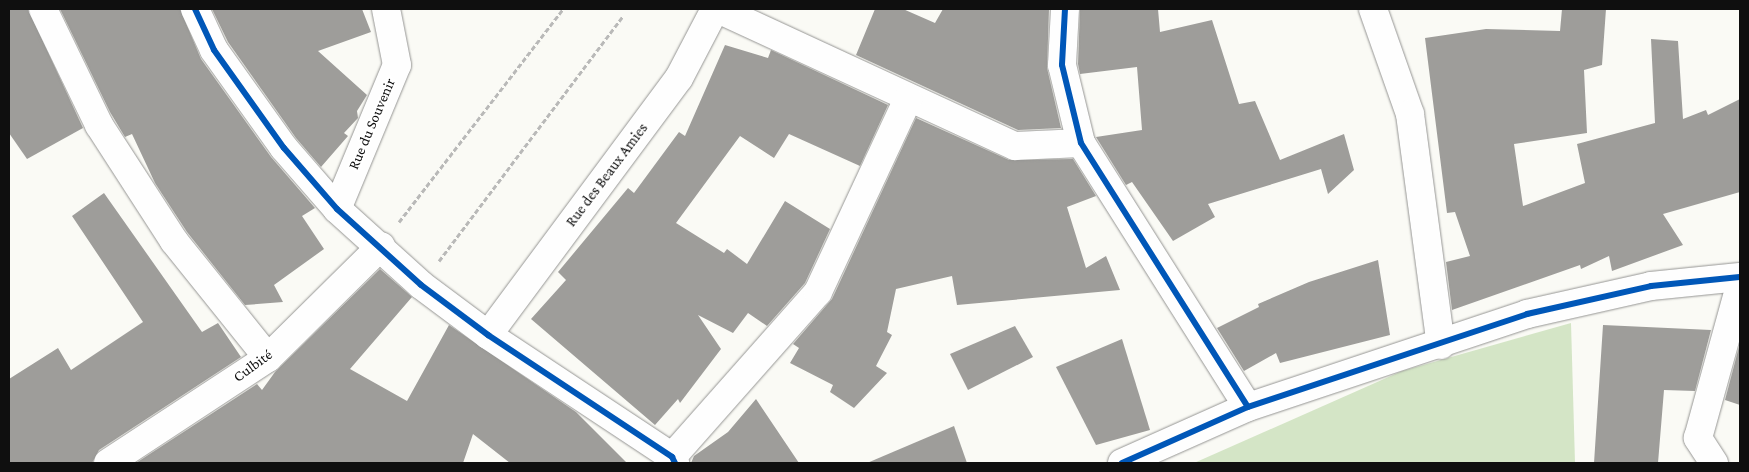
<!DOCTYPE html>
<html>
<head>
<meta charset="utf-8">
<style>
	body { margin:0 }
	#map { position:relative; width:1749px; height:472px; overflow:hidden; background:#fafaf5; font-family:"Crimson Pro",serif }
	div>[style] { position:absolute }
	[style*='--x'] { left:calc(var(--x)*1px); top:calc(var(--y)*1px); width:calc(var(--w)*1px); rotate:calc(var(--a)*1deg) }
	.forest>* { inset:0; background:#d4e5c6 }
	.building>* { inset:0; background:#9e9d9a }
	.path>* { height:3px; margin-top:-1.5px; transform-origin:0; background:repeating-linear-gradient(90deg,#b9b9b8 0 5px,transparent 0 7.5px) }
	.roads { filter:drop-shadow(0 0 1px #959593) drop-shadow(0 0 1px #959593) }
	.minor>* { height:28px; margin:-14px; padding:0 14px; transform-origin:14px; border-radius:14px; background:#fefefe }
	.cycleway>* { height:6px; margin:-3px; padding:0 3px; transform-origin:3px; border-radius:3px; background:#0057b8 }
	span { translate:-50% -50%; white-space:nowrap; text-align:center; line-height:1.15; -webkit-text-stroke:5px #fff; paint-order:stroke }
	.street-label { font-size:15px; color:#0f0f0f }
	.frame { position:absolute; inset:0; border:10px solid #0f0f0f; pointer-events:none }
</style>
</head>
<body>
<div id="map">
	<div class="forest">
		<i style="clip-path:polygon(1571px 323px,1575px 463px,1194px 463px,1402px 371px)"></i>
	</div>
	<div class="building">
		<i style="clip-path:polygon(9px 9px,28px 9px,83px 128px,27px 159px,9px 133px)"></i>
		<i style="clip-path:polygon(60px 9px,180px 9px,201px 59px,271px 157px,315px 208px,302px 216px,324px 249px,274px 285px,283px 302px,245px 305px,187px 232px,155px 183px,132px 134px,125px 137px,110px 112px)"></i>
		<i style="clip-path:polygon(212px 9px,362px 9px,371px 32px,318px 51px,367px 95px,357px 111px,358px 118px,344px 133px,348px 136px,321px 167px,296px 138px,228px 42px)"></i>
		<i style="clip-path:polygon(875px 9px,903px 9px,935px 23px,943px 9px,1049px 9px,1047px 68px,1061px 128px,1018px 130px,856px 55px)"></i>
		<i style="clip-path:polygon(1080px 9px,1158px 9px,1160px 32px,1212px 20px,1239px 104px,1255px 101px,1280px 160px,1344px 134px,1354px 170px,1328px 194px,1321px 169px,1208px 204px,1215px 217px,1173px 241px,1132px 182px,1126px 185px,1096px 137px,1142px 130px,1137px 67px,1080px 74px,1078px 64px)"></i>
		<i style="clip-path:polygon(1562px 9px,1606px 9px,1602px 65px,1584px 70px,1587px 133px,1514px 144px,1523px 206px,1585px 183px,1577px 144px,1655px 123px,1651px 39px,1678px 41px,1683px 119px,1706px 110px,1708px 115px,1740px 99px,1740px 192px,1663px 214px,1683px 245px,1612px 271px,1609px 256px,1581px 269px,1580px 265px,1452px 310px,1446px 262px,1470px 256px,1455px 212px,1447px 213px,1425px 38px,1486px 29px,1560px 31px)"></i>
		<i style="clip-path:polygon(725px 45px,768px 58px,771px 50px,888px 105px,860px 166px,789px 134px,774px 158px,740px 136px,701px 189px,676px 223px,724px 253px,727px 249px,747px 264px,785px 201px,830px 229px,805px 283px,767px 326px,748px 313px,733px 333px,698px 315px,721px 349px,680px 403px,678px 399px,655px 425px,531px 319px,566px 280px,558px 272px,628px 188px,634px 193px,679px 132px,685px 136px)"></i>
		<i style="clip-path:polygon(916px 118px,1009px 160px,1073px 159px,1096px 196px,1067px 207px,1086px 268px,1106px 256px,1120px 290px,957px 305px,952px 276px,896px 289px,887px 332px,892px 335px,876px 366px,887px 373px,854px 408px,830px 392px,833px 385px,790px 363px,799px 348px,793px 344px,832px 299px)"></i>
		<i style="clip-path:polygon(104px 193px,202px 332px,218px 323px,241px 357px,99px 450px,92px 463px,9px 463px,9px 379px,58px 348px,71px 370px,143px 322px,72px 216px)"></i>
		<i style="clip-path:polygon(1378px 260px,1390px 335px,1280px 363px,1276px 353px,1244px 371px,1217px 328px,1259px 307px,1258px 304px,1309px 282px)"></i>
		<i style="clip-path:polygon(380px 269px,412px 297px,350px 369px,407px 401px,449px 325px,576px 412px,627px 463px,510px 463px,473px 434px,463px 463px,136px 463px,257px 384px,262px 390px,275px 372px)"></i>
		<i style="clip-path:polygon(1603px 325px,1711px 330px,1695px 391px,1664px 390px,1658px 463px,1594px 463px)"></i>
		<i style="clip-path:polygon(1015px 326px,1033px 357px,968px 390px,950px 354px)"></i>
		<i style="clip-path:polygon(1122px 339px,1150px 430px,1096px 445px,1056px 367px)"></i>
		<i style="clip-path:polygon(1740px 343px,1740px 405px,1725px 400px)"></i>
		<i style="clip-path:polygon(756px 399px,799px 463px,691px 463px,694px 456px,728px 432px)"></i>
		<i style="clip-path:polygon(954px 426px,967px 463px,867px 463px)"></i>
	</div>
	<div class="path">
		<i style="--x:399;--y:222;--w:269;--a:-52.4"></i>
		<i style="--x:439;--y:261;--w:306;--a:-53.1"></i>
	</div>
	<div class="roads">
		<div class="minor">
			<i style="--x:43;--y:9;--w:129;--a:64.2"></i>
			<i style="--x:99;--y:125;--w:138;--a:57.1"></i>
			<i style="--x:174;--y:241;--w:150;--a:51.2"></i>
			<i style="--x:195;--y:9;--w:45;--a:65.1"></i>
			<i style="--x:214;--y:50;--w:120;--a:54.5"></i>
			<i style="--x:284;--y:148;--w:81;--a:49"></i>
			<i style="--x:337;--y:209;--w:113;--a:42.1"></i>
			<i style="--x:421;--y:285;--w:84;--a:36.7"></i>
			<i style="--x:488;--y:335;--w:221;--a:33.5"></i>
			<i style="--x:672;--y:457;--w:7;--a:63"></i>
			<i style="--x:718;--y:9;--w:327;--a:24.8"></i>
			<i style="--x:1015;--y:146;--w:66;--a:-2.6"></i>
			<i style="--x:1065;--y:9;--w:56;--a:93.1"></i>
			<i style="--x:1062;--y:65;--w:80;--a:76.3"></i>
			<i style="--x:1081;--y:143;--w:312;--a:57.7"></i>
			<i style="--x:1373;--y:9;--w:111;--a:70.6"></i>
			<i style="--x:1410;--y:114;--w:233;--a:82.4"></i>
			<i style="--x:337;--y:209;--w:156;--a:-67.4"></i>
			<i style="--x:397;--y:65;--w:57;--a:-101.1"></i>
			<i style="--x:488;--y:335;--w:320;--a:-53.4"></i>
			<i style="--x:679;--y:78;--w:78;--a:-62.4"></i>
			<i style="--x:672;--y:457;--w:220;--a:-48.5"></i>
			<i style="--x:818;--y:292;--w:213;--a:-65"></i>
			<i style="--x:108;--y:463;--w:191;--a:-33.3"></i>
			<i style="--x:268;--y:358;--w:159;--a:-44.7"></i>
			<i style="--x:1122;--y:463;--w:138;--a:-24"></i>
			<i style="--x:1248;--y:407;--w:294;--a:-18.4"></i>
			<i style="--x:1527;--y:314;--w:127;--a:-12.7"></i>
			<i style="--x:1651;--y:286;--w:89;--a:-5.8"></i>
			<i style="--x:1714;--y:463;--w:30;--a:-123"></i>
			<i style="--x:1698;--y:438;--w:159;--a:-74.6"></i>
		</div>
	</div>
	<div class="cycleway">
		<i style="--x:195;--y:9;--w:45;--a:65.1"></i>
		<i style="--x:214;--y:50;--w:120;--a:54.5"></i>
		<i style="--x:284;--y:148;--w:81;--a:49"></i>
		<i style="--x:337;--y:209;--w:113;--a:42.1"></i>
		<i style="--x:421;--y:285;--w:84;--a:36.7"></i>
		<i style="--x:488;--y:335;--w:221;--a:33.5"></i>
		<i style="--x:672;--y:457;--w:7;--a:63"></i>
		<i style="--x:1065;--y:9;--w:56;--a:93.1"></i>
		<i style="--x:1062;--y:65;--w:80;--a:76.3"></i>
		<i style="--x:1081;--y:143;--w:312;--a:57.7"></i>
		<i style="--x:1122;--y:463;--w:138;--a:-24"></i>
		<i style="--x:1248;--y:407;--w:294;--a:-18.4"></i>
		<i style="--x:1527;--y:314;--w:127;--a:-12.7"></i>
		<i style="--x:1651;--y:286;--w:89;--a:-5.8"></i>
	</div>
	<div class="street-label">
		<span style="left:372px;top:124px;rotate:-67deg">Rue du Souvenir</span>
		<span style="left:607px;top:175px;rotate:-53deg">Rue des Beaux Amies</span>
		<span style="left:253px;top:366px;rotate:-36deg">Culbité</span>
	</div>
	<div class="frame"></div>
</div>
</body>
</html>
